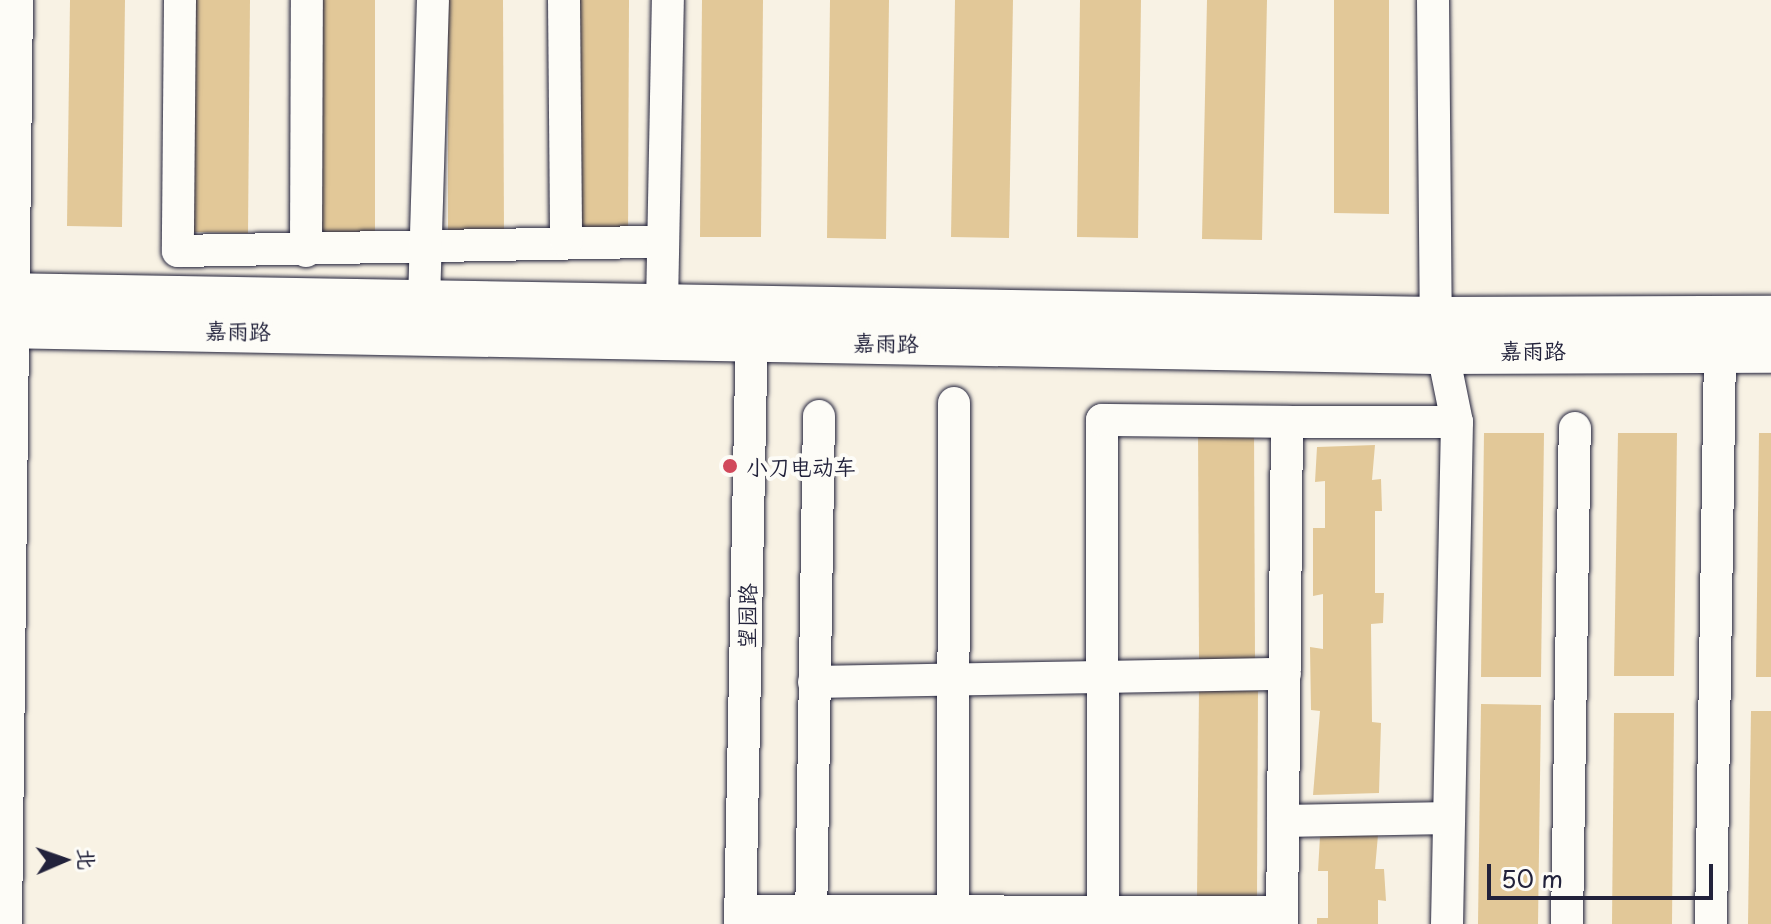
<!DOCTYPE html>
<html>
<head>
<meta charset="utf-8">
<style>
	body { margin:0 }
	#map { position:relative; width:1771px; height:924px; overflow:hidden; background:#f8f2e4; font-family:"Playpen Sans","LXGW WenKai TC",sans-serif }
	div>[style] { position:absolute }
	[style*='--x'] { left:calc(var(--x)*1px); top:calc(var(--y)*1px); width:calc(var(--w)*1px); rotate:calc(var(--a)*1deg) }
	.building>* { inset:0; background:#e2c898 }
	.roads { filter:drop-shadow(0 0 2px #22223b) drop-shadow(0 0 2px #22223b) }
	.minor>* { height:32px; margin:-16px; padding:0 16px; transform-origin:16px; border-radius:16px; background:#fdfcf7 }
	.tertiary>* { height:42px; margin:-21px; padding:0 21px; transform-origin:21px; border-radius:21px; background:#fdfcf7 }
	.secondary>* { height:44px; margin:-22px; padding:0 22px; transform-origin:22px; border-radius:22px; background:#fdfcf7 }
	.dots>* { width:22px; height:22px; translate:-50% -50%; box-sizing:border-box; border:4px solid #fdfcf7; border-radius:50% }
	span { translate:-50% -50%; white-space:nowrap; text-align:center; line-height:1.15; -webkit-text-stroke:8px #fdfcf7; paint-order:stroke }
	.street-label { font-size:22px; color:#22223b }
	.poi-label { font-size:22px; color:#22223b }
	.left { translate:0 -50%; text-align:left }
	.north { position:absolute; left:24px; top:820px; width:80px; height:80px; -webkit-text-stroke:6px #fdfcf7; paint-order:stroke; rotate:88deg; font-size:22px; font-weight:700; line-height:32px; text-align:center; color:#22223b }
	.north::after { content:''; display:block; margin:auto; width:28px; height:36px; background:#22223b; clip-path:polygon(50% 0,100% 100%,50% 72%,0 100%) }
	.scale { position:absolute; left:1487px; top:864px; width:226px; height:36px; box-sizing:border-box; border:4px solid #22223b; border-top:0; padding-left:10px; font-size:24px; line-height:28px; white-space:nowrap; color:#22223b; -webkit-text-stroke:6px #fdfcf7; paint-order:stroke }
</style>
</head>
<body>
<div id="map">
	<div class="building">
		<i style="clip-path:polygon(70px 0,125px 0,122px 227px,67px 226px)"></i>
		<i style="clip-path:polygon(191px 0,250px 0,248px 233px,189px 232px)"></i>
		<i style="clip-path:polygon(322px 0,375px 0,375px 234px,322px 234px)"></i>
		<i style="clip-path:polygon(448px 0,503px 0,504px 233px,448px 233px)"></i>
		<i style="clip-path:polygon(577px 0,629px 0,628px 239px,577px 238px)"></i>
		<i style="clip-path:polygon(702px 0,763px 0,761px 237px,700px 237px)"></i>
		<i style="clip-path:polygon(830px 0,889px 0,886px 239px,827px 238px)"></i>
		<i style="clip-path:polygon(955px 0,1013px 0,1009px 238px,951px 237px)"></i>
		<i style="clip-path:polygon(1080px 0,1141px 0,1138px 238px,1077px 237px)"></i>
		<i style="clip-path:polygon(1207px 0,1267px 0,1262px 240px,1202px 239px)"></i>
		<i style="clip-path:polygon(1334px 0,1389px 0,1389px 214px,1334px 213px)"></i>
		<i style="clip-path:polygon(1198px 423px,1254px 423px,1255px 659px,1199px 659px)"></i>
		<i style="clip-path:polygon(1484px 433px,1544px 433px,1541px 677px,1481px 677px)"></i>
		<i style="clip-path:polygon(1618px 433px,1677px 433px,1674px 676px,1614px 676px)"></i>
		<i style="clip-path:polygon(1759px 433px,1771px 433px,1771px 677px,1756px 677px)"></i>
		<i style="clip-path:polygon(1375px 445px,1372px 480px,1381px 479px,1382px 511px,1375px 511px,1375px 593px,1384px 593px,1383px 623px,1371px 624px,1372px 722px,1381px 723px,1379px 793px,1313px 795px,1320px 711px,1311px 710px,1310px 647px,1323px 649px,1323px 594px,1313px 596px,1313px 528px,1325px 528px,1325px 481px,1315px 482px,1317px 447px)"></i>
		<i style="clip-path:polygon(1199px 690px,1258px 691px,1257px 899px,1197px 899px)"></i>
		<i style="clip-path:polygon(1481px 704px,1541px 705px,1538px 924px,1478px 924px)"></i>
		<i style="clip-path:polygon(1751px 711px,1771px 711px,1771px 924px,1748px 924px)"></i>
		<i style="clip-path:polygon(1614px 713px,1674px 713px,1672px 924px,1612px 924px)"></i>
		<i style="clip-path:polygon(1378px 835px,1375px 869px,1384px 869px,1386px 901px,1378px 900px,1378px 924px,1317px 924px,1317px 918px,1328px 918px,1328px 871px,1318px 871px,1320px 836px)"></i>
	</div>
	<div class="roads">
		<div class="minor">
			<i style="--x:180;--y:0;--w:251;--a:90.5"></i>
			<i style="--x:178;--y:251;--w:485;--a:-1.1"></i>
			<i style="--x:564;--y:0;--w:241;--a:89.5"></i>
			<i style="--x:1433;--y:0;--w:319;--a:89.5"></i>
			<i style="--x:1436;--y:319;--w:105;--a:78.5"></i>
			<i style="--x:1457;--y:422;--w:502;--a:91.14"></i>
			<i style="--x:306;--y:251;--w:251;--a:-89.8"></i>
			<i style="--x:424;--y:302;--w:302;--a:-88.3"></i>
			<i style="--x:662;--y:306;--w:306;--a:-88.9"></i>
			<i style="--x:814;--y:682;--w:471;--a:-1"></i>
			<i style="--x:1283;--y:821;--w:166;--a:-1"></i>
			<i style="--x:740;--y:911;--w:542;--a:0.11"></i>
			<i style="--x:740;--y:924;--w:605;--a:-88.86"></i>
			<i style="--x:811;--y:924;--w:508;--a:-89.1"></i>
			<i style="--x:953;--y:924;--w:521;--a:-89.89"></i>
			<i style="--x:1103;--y:924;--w:504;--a:-90.11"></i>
			<i style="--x:1102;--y:420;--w:185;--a:0.6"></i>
			<i style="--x:1282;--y:924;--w:502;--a:-89.43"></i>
			<i style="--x:1287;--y:422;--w:170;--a:0"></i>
			<i style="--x:1567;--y:924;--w:496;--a:-89.1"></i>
			<i style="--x:1711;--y:924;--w:573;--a:-89.1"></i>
		</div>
		<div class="tertiary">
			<i style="--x:1;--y:924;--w:924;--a:-89.32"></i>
		</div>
		<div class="secondary">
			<i style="--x:0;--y:295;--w:1436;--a:0.96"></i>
			<i style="--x:1436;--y:319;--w:335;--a:-0.2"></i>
			<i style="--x:0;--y:326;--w:1435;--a:1.04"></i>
			<i style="--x:1435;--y:352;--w:336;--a:-0.2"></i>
		</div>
	</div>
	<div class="dots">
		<i style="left:730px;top:466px;background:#d1495b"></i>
	</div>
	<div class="street-label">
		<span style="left:238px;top:330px;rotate:1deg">嘉雨路</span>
		<span style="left:886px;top:342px;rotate:1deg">嘉雨路</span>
		<span style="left:1533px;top:350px">嘉雨路</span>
		<span style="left:746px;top:616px;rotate:-89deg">望园路</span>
	</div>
	<div class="poi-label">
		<span class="left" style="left:746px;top:466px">小刀电动车</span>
	</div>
	<div class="north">北</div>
	<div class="scale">50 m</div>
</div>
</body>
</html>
